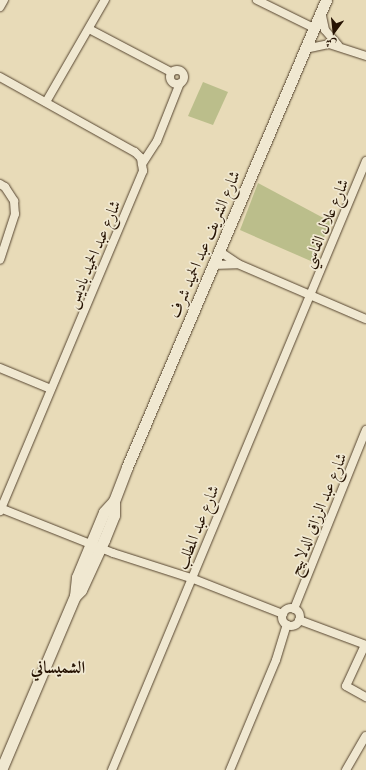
<!DOCTYPE html>
<html>
<head>
<meta charset="utf-8">
<style>
	body { margin:0 }
	#map { position:relative; width:366px; height:770px; overflow:hidden; background:#e8dbb8; font-family:"Gentium Book Plus",Amiri,serif }
	div>[style] { position:absolute }
	[style*='--x'] { left:calc(var(--x)*1px); top:calc(var(--y)*1px); width:calc(var(--w)*1px); rotate:calc(var(--a)*1deg) }
	.green>* { inset:0; background:#bbbe8b }
	.roads { filter:drop-shadow(0 0 1px #564530) drop-shadow(0 0 1px #564530) }
	.street>* { height:8px; margin:-4px; padding:0 4px; transform-origin:4px; border-radius:4px; background:#f0e8d1 }
	.street>.ring { margin:-4px; padding:0; box-sizing:content-box; background:none; border:8px solid #f0e8d1; border-radius:50% }
	.secondary>* { height:11px; margin:-5.5px; padding:0 5.5px; transform-origin:5.5px; border-radius:5.5px; background:#f0e8d1 }
	span { translate:-50% -50%; white-space:nowrap; text-align:center; line-height:1.15; -webkit-text-stroke:3.5px #f0e8d1; paint-order:stroke }
	.street-label { font-size:16px; color:#261303 }
	.neighbourhood-label { font-size:17px; color:#261303; font-weight:700 }
	.north { position:absolute; left:314px; top:12px; width:40px; height:40px; -webkit-text-stroke:3px #f0e8d1; paint-order:stroke; rotate:195deg; font-size:11px; font-weight:700; line-height:16px; text-align:center; color:#261303 }
	.north::after { content:''; display:block; margin:auto; width:14px; height:18px; background:#261303; clip-path:polygon(50% 0,100% 100%,50% 72%,0 100%) }
</style>
</head>
<body>
<div id="map">
	<div class="green">
		<i style="clip-path:polygon(203px 82px,228px 92px,213px 125px,188px 116px)"></i>
		<i style="clip-path:polygon(258px 183px,331px 222px,313px 262px,240px 230px)"></i>
	</div>
	<div class="roads">
		<div class="street">
			<i style="--x:257;--y:0;--w:64;--a:26.2"></i>
			<i style="--x:0;--y:7;--w:8;--a:-60"></i>
			<i style="--x:321;--y:11;--w:19;--a:78"></i>
			<i style="--x:325;--y:30;--w:20;--a:49"></i>
			<i style="--x:89;--y:29;--w:93;--a:27.7"></i>
			<i style="--x:305;--y:49;--w:25;--a:-12"></i>
			<i style="--x:329;--y:44;--w:39;--a:18"></i>
			<i class="ring" style="left:170px;top:70px;width:6px;height:6px"></i>
			<i style="--x:0;--y:77;--w:154;--a:29.1"></i>
			<i style="--x:135;--y:152;--w:8;--a:45"></i>
			<i style="--x:141;--y:158;--w:13;--a:81"></i>
			<i style="--x:143;--y:171;--w:369;--a:112.8"></i>
			<i style="--x:46;--y:102;--w:118;--a:-60"></i>
			<i style="--x:142;--y:164;--w:27;--a:-57"></i>
			<i style="--x:157;--y:141;--w:62;--a:-68.4"></i>
			<i style="--x:0;--y:184;--w:6;--a:31"></i>
			<i style="--x:5;--y:187;--w:17;--a:57"></i>
			<i style="--x:14;--y:201;--w:13;--a:86"></i>
			<i style="--x:15;--y:214;--w:48;--a:108.1"></i>
			<i style="--x:219;--y:251;--w:23;--a:34"></i>
			<i style="--x:238;--y:264;--w:139;--a:23.3"></i>
			<i style="--x:213;--y:265;--w:24;--a:-2"></i>
			<i style="--x:0;--y:368;--w:55;--a:22.4"></i>
			<i style="--x:0;--y:508;--w:122;--a:21.7"></i>
			<i style="--x:113;--y:553;--w:82;--a:17.8"></i>
			<i style="--x:191;--y:578;--w:99;--a:21.4"></i>
			<i class="ring" style="left:282px;top:608px;width:10px;height:10px"></i>
			<i style="--x:294;--y:609;--w:193;--a:-68.1"></i>
			<i style="--x:299;--y:620;--w:72;--a:20.5"></i>
			<i style="--x:365;--y:645;--w:45;--a:114.9"></i>
			<i style="--x:346;--y:686;--w:23;--a:29"></i>
			<i style="--x:112;--y:770;--w:660;--a:-67.36"></i>
			<i style="--x:230;--y:770;--w:119;--a:-67.3"></i>
			<i style="--x:276;--y:660;--w:37;--a:-73"></i>
			<i style="--x:346;--y:770;--w:39;--a:-60"></i>
		</div>
		<div class="secondary">
			<i style="--x:75;--y:596;--w:19;--a:-84"></i>
			<i style="--x:77;--y:577;--w:70;--a:-67.4"></i>
			<i style="--x:104;--y:512;--w:15;--a:-48"></i>
			<i style="--x:1;--y:770;--w:189;--a:-67"></i>
			<i style="--x:75;--y:596;--w:8;--a:-45"></i>
			<i style="--x:81;--y:590;--w:55;--a:-65.3"></i>
			<i style="--x:104;--y:540;--w:27;--a:-68"></i>
			<i style="--x:114;--y:515;--w:14;--a:-90"></i>
			<i style="--x:114;--y:501;--w:36;--a:-69"></i>
			<i style="--x:127;--y:467;--w:508;--a:-66.92"></i>
		</div>
	</div>
	<div class="street-label">
		<span style="left:325px;top:223px;rotate:-67deg">شارع علال الفاسي</span>
		<span style="left:204px;top:244px;rotate:-67deg">شارع الشريف عبد الحميد شرف</span>
		<span style="left:93px;top:254px;rotate:-67deg">شارع عبد الحميد باديس</span>
		<span style="left:317px;top:514px;rotate:-68deg">شارع عبد الرزاق الدلابيح</span>
		<span style="left:197px;top:527px;rotate:-68deg">شارع عبد المطلب</span>
	</div>
	<div class="neighbourhood-label">
		<span style="left:58px;top:667px">الشميساني</span>
	</div>
	<div class="north">ش</div>
</div>
</body>
</html>
